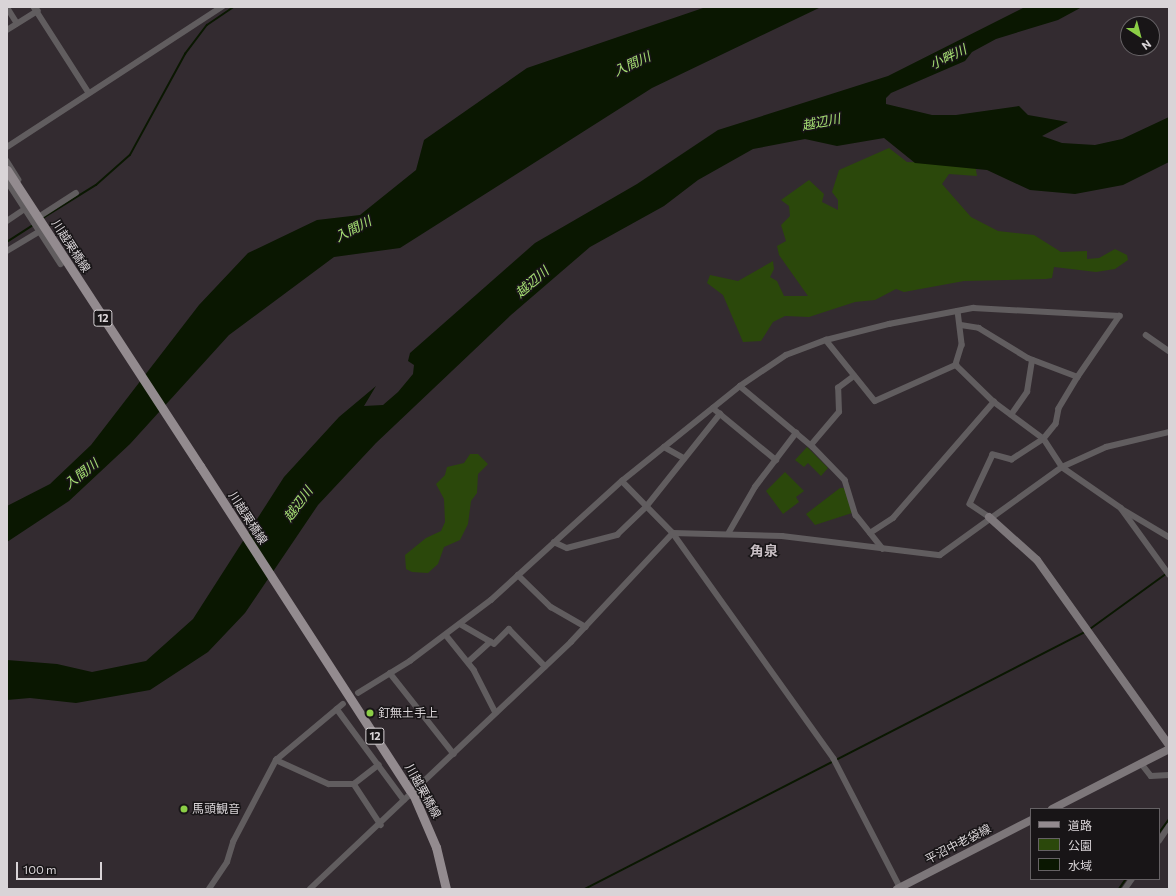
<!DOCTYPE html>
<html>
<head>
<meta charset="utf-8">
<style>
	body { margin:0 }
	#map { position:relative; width:1176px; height:896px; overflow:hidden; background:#332b30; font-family:Commissioner,"Noto Sans JP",sans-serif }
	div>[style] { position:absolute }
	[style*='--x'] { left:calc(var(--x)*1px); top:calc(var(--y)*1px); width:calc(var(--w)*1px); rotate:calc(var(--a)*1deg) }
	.green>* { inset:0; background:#2b480b }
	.water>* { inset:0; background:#0a1701 }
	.stream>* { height:1.5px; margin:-0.75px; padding:0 0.75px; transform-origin:0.75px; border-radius:0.75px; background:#0a1701 }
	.street>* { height:5.5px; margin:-2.75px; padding:0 2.75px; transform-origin:2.75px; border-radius:2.75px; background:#615d5f }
	.secondary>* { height:8px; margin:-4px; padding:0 4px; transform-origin:4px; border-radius:4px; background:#7d777a }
	.primary>* { height:9px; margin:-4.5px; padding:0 4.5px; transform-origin:4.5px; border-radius:4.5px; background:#938b8f }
	.primary-bridge>* { height:9px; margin:-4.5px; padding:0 4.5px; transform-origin:4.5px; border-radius:4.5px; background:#938b8f }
	.dots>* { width:11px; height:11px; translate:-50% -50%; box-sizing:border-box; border:2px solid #181517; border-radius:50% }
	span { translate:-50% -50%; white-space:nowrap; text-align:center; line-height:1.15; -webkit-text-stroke:3px #181517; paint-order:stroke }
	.shield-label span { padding:1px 3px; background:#181517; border:1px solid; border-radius:3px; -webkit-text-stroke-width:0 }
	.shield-label { font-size:11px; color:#d9d4d7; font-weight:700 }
	.street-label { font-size:12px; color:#d9d4d7 }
	.poi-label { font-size:12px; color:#d9d4d7 }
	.left { translate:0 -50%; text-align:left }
	.water-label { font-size:13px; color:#a6e073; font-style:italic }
	.quarter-label { font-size:14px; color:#c9c0c5; font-weight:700 }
	.frame { position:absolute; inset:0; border:8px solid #d9d4d7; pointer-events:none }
	.legend { position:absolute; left:1030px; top:808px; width:130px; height:72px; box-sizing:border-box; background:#181517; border:1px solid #656164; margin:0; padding:5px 7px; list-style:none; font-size:12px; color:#d9d4d7 }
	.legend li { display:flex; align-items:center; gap:8px; height:20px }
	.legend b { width:20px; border:1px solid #656164 }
	.north { position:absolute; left:1120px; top:16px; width:40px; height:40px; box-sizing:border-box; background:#181517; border:1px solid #656164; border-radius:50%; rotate:144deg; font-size:11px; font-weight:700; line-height:16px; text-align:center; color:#d9d4d7 }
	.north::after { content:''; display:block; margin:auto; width:14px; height:18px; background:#8bce46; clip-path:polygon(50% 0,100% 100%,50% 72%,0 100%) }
	.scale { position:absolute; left:16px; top:862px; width:86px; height:18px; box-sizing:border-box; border:2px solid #d9d4d7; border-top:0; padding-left:5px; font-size:12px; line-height:14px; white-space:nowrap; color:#d9d4d7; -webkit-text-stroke:3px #181517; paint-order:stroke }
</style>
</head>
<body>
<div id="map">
	<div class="green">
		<i style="clip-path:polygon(889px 148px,907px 162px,975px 164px,977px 176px,949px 174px,942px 184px,971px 217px,998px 231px,1034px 235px,1061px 252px,1087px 251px,1087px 259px,1099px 258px,1115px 249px,1127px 255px,1128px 260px,1115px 269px,1096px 272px,1054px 267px,1052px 278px,1046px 279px,964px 281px,904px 292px,896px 289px,875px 300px,855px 302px,809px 317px,785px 316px,773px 322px,761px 341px,743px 342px,723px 295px,707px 283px,710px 275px,738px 281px,773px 261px,774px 269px,770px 277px,777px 281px,784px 296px,808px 296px,779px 255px,777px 246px,786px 241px,781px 225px,790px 216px,789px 206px,781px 200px,809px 180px,824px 194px,822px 202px,838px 210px,838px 200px,832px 192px,839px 170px)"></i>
		<i style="clip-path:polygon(807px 447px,828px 468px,821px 476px,808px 463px,804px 467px,795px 460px)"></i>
		<i style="clip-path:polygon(470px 454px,478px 454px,488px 464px,478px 474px,477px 493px,471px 501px,468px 524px,460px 540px,444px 547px,438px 564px,428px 573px,412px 572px,406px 569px,405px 555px,426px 538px,441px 531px,445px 522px,444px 499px,436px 484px,445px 475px,447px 467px,464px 463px)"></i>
		<i style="clip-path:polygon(785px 472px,804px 491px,796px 497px,799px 502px,783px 514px,766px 491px)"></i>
		<i style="clip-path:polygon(840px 488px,844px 488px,852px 513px,815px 525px,806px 514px)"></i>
	</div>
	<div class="water">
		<i style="clip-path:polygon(706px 7px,821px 7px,652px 88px,400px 248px,334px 257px,229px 335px,130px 444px,69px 501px,7px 542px,7px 506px,50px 484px,91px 445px,199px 305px,248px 253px,317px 220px,360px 215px,416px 170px,424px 140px,527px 68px)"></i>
		<i style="clip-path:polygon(1025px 7px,1082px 7px,1058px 20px,996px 39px,972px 52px,965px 61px,891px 93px,886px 98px,886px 104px,932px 115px,956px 115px,1019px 106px,1028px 115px,1068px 122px,1042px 136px,1062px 143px,1095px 145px,1122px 139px,1169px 117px,1169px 162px,1123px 185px,1075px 194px,1030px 190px,987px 170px,915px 163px,884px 138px,837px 146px,805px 139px,753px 149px,698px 180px,664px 206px,590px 247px,511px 315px,376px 443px,318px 505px,245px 613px,208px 652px,150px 690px,76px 703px,30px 698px,7px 700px,7px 660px,57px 664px,92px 672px,146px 661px,193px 619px,284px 477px,339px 417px,376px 386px,364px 406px,383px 405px,398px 392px,413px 374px,414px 365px,408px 361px,410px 353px,535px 243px,637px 184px,718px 130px,888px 76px)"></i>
	</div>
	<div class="stream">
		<i style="--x:43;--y:218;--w:62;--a:-31.9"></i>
		<i style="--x:96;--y:185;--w:45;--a:-41.4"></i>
		<i style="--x:130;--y:155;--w:115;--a:-61.4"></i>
		<i style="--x:185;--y:54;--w:36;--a:-53"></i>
		<i style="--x:207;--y:25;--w:32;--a:-34"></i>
		<i style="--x:7;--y:242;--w:31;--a:-33"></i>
		<i style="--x:1090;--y:629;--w:94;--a:-35.9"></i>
		<i style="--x:1159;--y:833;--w:17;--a:-54"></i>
		<i style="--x:585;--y:889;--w:562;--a:-27.2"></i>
		<i style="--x:1119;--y:889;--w:12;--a:-55"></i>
	</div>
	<div class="street">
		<i style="--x:7;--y:7;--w:19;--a:58"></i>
		<i style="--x:34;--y:7;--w:102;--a:57.4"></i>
		<i style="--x:7;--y:30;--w:36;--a:-32"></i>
		<i style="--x:7;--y:147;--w:257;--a:-33.1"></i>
		<i style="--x:7;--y:161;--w:22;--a:58"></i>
		<i style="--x:7;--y:181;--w:99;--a:57"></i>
		<i style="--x:37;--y:218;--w:46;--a:-32.7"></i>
		<i style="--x:7;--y:221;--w:22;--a:-34"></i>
		<i style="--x:7;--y:251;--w:39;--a:-31"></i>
		<i style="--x:958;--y:311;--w:34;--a:83"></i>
		<i style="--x:962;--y:345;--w:21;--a:107"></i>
		<i style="--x:956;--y:365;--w:53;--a:44.2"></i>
		<i style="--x:994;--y:402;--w:62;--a:36.5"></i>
		<i style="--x:1044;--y:439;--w:33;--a:57"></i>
		<i style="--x:1062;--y:467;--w:72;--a:34.8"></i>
		<i style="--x:1121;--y:508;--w:82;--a:54"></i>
		<i style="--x:961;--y:325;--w:18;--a:9"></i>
		<i style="--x:979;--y:328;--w:57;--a:31.5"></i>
		<i style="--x:1028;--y:358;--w:53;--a:20.8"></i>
		<i style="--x:1146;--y:335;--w:28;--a:35"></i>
		<i style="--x:826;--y:340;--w:78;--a:51.2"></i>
		<i style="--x:875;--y:401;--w:89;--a:-24"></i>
		<i style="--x:740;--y:386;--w:95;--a:39.9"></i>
		<i style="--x:813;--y:447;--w:46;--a:45.9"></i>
		<i style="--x:845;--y:480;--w:37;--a:73"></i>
		<i style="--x:856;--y:515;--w:43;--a:51.5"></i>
		<i style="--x:713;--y:408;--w:82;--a:39.5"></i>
		<i style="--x:1011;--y:415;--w:28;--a:-55"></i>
		<i style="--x:1027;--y:392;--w:32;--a:-81"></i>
		<i style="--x:811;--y:445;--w:43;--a:-49.7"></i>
		<i style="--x:839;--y:412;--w:24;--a:-92"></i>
		<i style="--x:838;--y:388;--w:20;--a:-37"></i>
		<i style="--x:664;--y:447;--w:23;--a:29"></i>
		<i style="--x:622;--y:481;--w:73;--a:45.6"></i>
		<i style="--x:673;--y:533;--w:277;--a:54.5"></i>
		<i style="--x:834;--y:759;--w:146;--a:62.7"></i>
		<i style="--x:1122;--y:509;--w:55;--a:30.8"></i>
		<i style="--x:870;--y:533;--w:27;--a:-33"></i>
		<i style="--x:893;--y:518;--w:154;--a:-49"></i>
		<i style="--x:728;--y:534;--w:54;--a:-60.1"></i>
		<i style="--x:755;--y:487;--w:68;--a:-52.8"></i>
		<i style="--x:554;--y:542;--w:14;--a:25"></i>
		<i style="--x:567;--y:548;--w:52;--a:-14.6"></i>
		<i style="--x:617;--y:535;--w:40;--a:-44"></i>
		<i style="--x:646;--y:507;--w:119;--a:-51.5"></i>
		<i style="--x:518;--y:575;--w:46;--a:44.1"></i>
		<i style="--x:551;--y:607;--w:40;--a:29.7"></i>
		<i style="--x:460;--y:624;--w:39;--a:30"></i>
		<i style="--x:494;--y:644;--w:21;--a:-45"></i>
		<i style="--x:509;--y:629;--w:52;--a:45.8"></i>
		<i style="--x:446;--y:635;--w:45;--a:51.3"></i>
		<i style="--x:474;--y:670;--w:48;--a:62.9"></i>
		<i style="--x:468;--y:662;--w:30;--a:-42"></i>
		<i style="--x:390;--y:673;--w:103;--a:51.7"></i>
		<i style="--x:358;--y:693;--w:61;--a:-31.6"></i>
		<i style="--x:410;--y:661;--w:101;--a:-37"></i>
		<i style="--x:491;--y:600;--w:177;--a:-42.3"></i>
		<i style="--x:622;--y:481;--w:151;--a:-38.8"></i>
		<i style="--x:740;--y:386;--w:55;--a:-34"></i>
		<i style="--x:786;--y:355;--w:43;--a:-20.6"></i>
		<i style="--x:826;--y:340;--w:65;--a:-14.3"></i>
		<i style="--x:889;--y:324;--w:86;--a:-10.8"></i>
		<i style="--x:973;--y:308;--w:147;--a:3.1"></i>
		<i style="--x:1120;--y:316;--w:74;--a:124.5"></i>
		<i style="--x:1078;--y:377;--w:37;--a:121"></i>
		<i style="--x:1059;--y:409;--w:15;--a:101"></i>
		<i style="--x:1056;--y:424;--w:19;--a:129"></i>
		<i style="--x:1044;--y:439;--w:38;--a:147"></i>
		<i style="--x:1012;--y:460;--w:20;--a:-165"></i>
		<i style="--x:993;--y:455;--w:54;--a:115.1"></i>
		<i style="--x:970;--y:504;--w:23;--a:34"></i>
		<i style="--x:337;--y:709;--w:113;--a:53.6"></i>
		<i style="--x:276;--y:760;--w:58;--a:24.4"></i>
		<i style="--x:329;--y:784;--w:25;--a:0"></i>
		<i style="--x:354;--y:784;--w:49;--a:56.6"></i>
		<i style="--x:1141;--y:763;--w:16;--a:52"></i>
		<i style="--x:1151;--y:776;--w:18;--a:-3"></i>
		<i style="--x:354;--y:784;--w:31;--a:-38"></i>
		<i style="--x:1159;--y:841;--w:18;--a:-56"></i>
		<i style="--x:209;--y:889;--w:32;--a:-56"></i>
		<i style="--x:227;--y:862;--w:21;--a:-73"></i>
		<i style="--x:233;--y:842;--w:93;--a:-62.3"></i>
		<i style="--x:276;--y:760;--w:87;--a:-39.9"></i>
		<i style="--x:310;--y:889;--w:359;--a:-43.4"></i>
		<i style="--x:571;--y:642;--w:149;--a:-46.9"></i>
		<i style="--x:673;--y:533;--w:109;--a:1.6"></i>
		<i style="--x:782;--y:536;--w:159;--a:6.9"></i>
		<i style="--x:940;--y:555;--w:150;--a:-35.8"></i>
		<i style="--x:1062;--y:467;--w:48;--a:-24.4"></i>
		<i style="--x:1106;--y:447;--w:65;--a:-13.4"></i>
		<i style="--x:1125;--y:889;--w:12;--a:-55"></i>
	</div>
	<div class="secondary">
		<i style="--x:989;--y:517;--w:64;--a:41.9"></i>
		<i style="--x:1037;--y:560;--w:227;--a:54.5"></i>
		<i style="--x:1052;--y:809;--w:131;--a:-27.1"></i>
		<i style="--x:897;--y:889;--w:151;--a:-27.2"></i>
	</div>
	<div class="primary">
		<i style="--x:200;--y:466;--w:386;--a:57.1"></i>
		<i style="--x:414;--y:796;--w:56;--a:66.7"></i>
		<i style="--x:436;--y:847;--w:43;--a:76.6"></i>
	</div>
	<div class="primary-bridge">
		<i style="--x:7;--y:170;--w:353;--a:56.9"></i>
		<i style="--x:410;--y:790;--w:7;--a:56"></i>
	</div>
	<div class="dots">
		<i style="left:370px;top:713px;background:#8bce46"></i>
		<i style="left:184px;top:809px;background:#8bce46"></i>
	</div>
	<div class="shield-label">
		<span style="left:103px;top:318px">12</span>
		<span style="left:375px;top:736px">12</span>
	</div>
	<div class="street-label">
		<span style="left:71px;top:246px;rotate:57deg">川越栗橋線</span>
		<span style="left:248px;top:518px;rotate:57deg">川越栗橋線</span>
		<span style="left:423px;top:791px;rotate:61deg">川越栗橋線</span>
		<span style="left:958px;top:844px;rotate:-27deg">平沼中老袋線</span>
	</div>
	<div class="poi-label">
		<span class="left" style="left:378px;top:713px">釘無土手上</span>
		<span class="left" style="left:192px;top:809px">馬頭観音</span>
	</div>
	<div class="water-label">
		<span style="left:948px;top:57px;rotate:-26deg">小畔川</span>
		<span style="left:632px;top:64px;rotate:-25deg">入間川</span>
		<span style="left:821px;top:122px;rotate:-11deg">越辺川</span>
		<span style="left:353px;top:229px;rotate:-27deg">入間川</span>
		<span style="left:532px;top:282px;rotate:-41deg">越辺川</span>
		<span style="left:81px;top:474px;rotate:-38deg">入間川</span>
		<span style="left:298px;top:504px;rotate:-54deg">越辺川</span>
	</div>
	<div class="quarter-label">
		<span style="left:764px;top:551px">角泉</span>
	</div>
	<div class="frame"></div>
	<ul class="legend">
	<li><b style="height:5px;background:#938b8f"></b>道路</li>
	<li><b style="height:11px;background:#2b480b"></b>公園</li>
	<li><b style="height:11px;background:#0a1701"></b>水域</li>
	</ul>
	<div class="north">N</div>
	<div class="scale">100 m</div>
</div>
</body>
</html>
